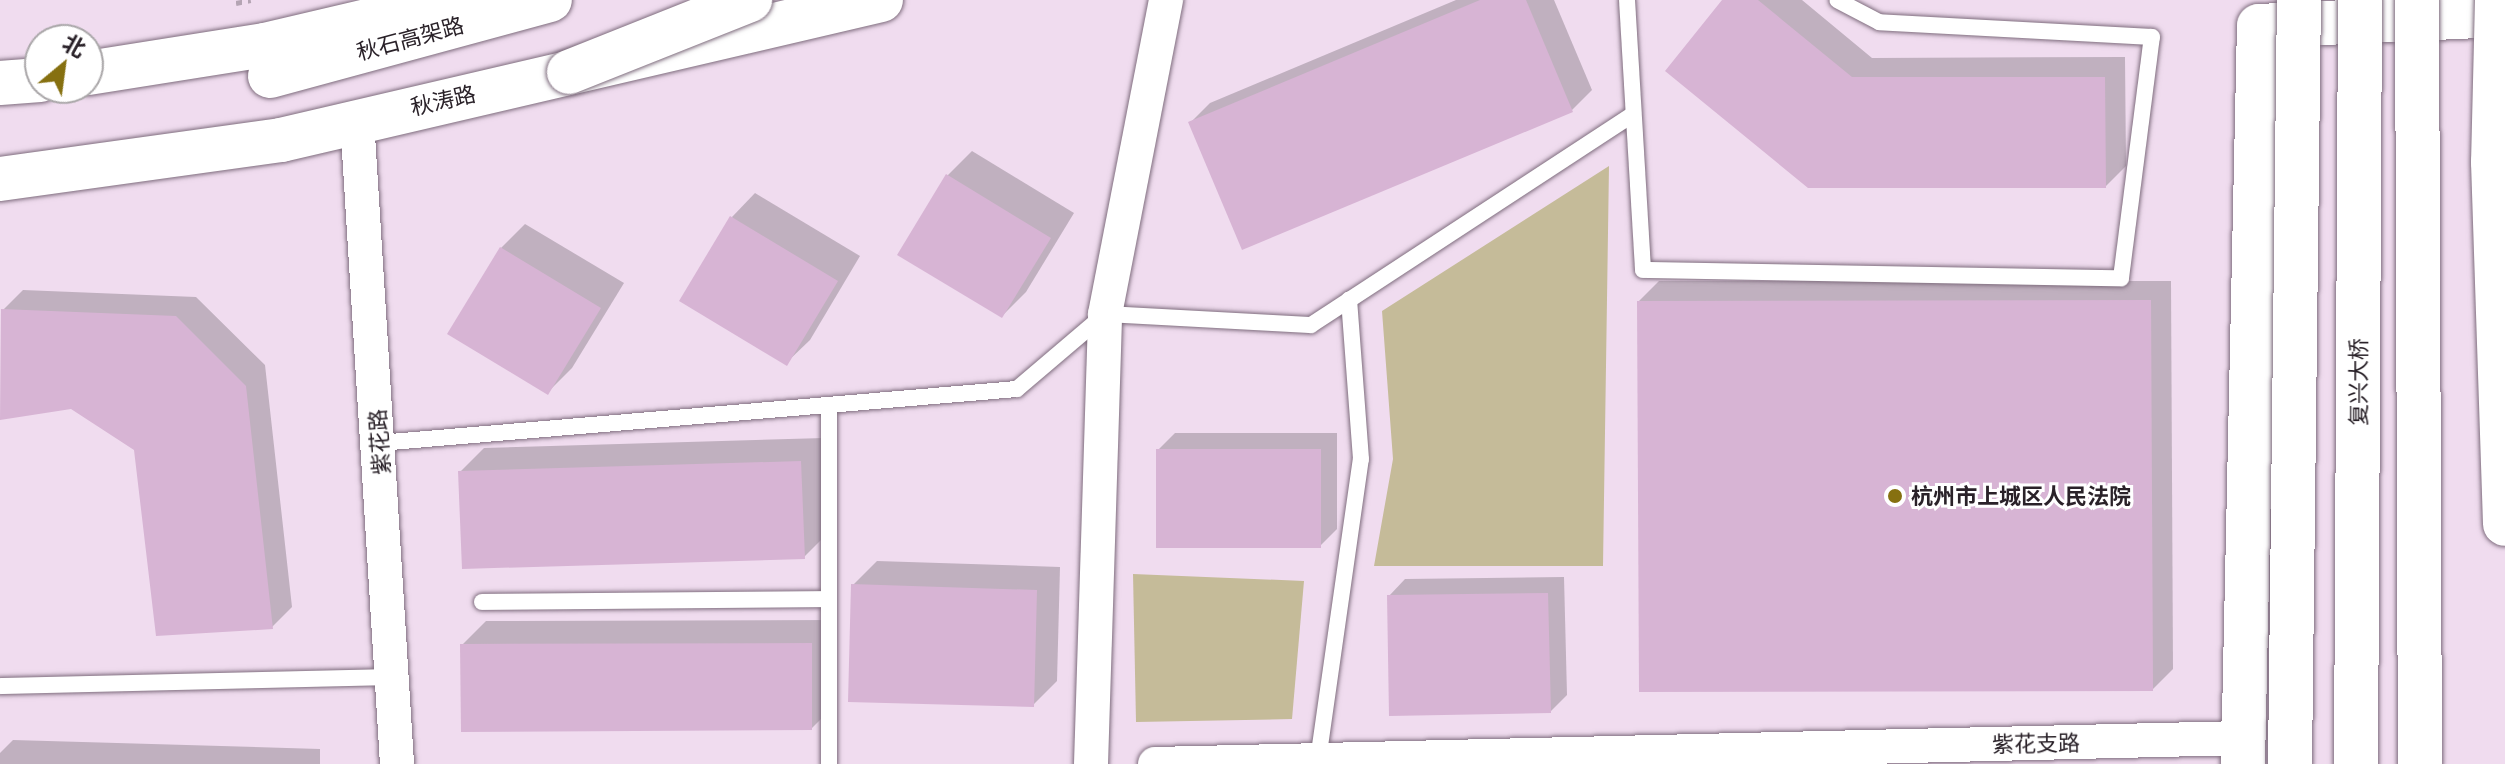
<!DOCTYPE html>
<html>
<head>
<meta charset="utf-8">
<style>
	body { margin:0 }
	#map { position:relative; width:2505px; height:764px; overflow:hidden; background:#f0dcef; font-family:"Noto Sans","Noto Sans SC",sans-serif }
	div>[style] { position:absolute }
	[style*='--x'] { left:calc(var(--x)*1px); top:calc(var(--y)*1px); width:calc(var(--w)*1px); rotate:calc(var(--a)*1deg) }
	.green>* { inset:0; background:#c5bb99 }
	.shadow>* { inset:0; background:#0003 }
	.building>* { inset:0; background:#d7b4d4 }
	.path>* { height:5px; margin-top:-2.5px; transform-origin:0; background:repeating-linear-gradient(90deg,#b4a4b3 0 6px,transparent 0 12px) }
	.roads { filter:drop-shadow(0 0 2px #7f6d7e) drop-shadow(0 0 2px #7f6d7e) }
	.service>* { height:16px; margin:-8px; padding:0 8px; transform-origin:8px; border-radius:8px; background:#fff }
	.minor>* { height:34px; margin:-17px; padding:0 17px; transform-origin:17px; border-radius:17px; background:#fff }
	.primary>* { height:44px; margin:-22px; padding:0 22px; transform-origin:22px; border-radius:22px; background:#fff }
	.trunk>* { height:44px; margin:-22px; padding:0 22px; transform-origin:22px; border-radius:22px; background:#fff }
	.bridges { filter:drop-shadow(0 0 2px #7f6d7e) drop-shadow(0 0 2px #7f6d7e) }
	.trunk-bridge>* { height:44px; margin:-22px; padding:0 22px; transform-origin:22px; border-radius:22px; background:#fff }
	.dots>* { width:22px; height:22px; translate:-50% -50%; box-sizing:border-box; border:4px solid #fff; border-radius:50% }
	span { translate:-50% -50%; white-space:nowrap; text-align:center; line-height:1.15; -webkit-text-stroke:6px #fff; paint-order:stroke }
	.street-label { font-size:22px; color:#2a2229 }
	.poi-label { font-size:22px; color:#2a2229; font-weight:700 }
	.left { translate:0 -50%; text-align:left }
	.north { position:absolute; left:24px; top:24px; width:80px; height:80px; box-sizing:border-box; background:#fff; border:2px solid #aaa7a9; border-radius:50%; rotate:29deg; font-size:22px; font-weight:700; line-height:32px; text-align:center; color:#2a2229 }
	.north::after { content:''; display:block; margin:auto; width:28px; height:36px; background:#867010; clip-path:polygon(50% 0,100% 100%,50% 72%,0 100%) }
</style>
</head>
<body>
<div id="map">
	<div class="green">
		<i style="clip-path:polygon(1609px 166px,1603px 566px,1374px 566px,1393px 459px,1382px 311px)"></i>
		<i style="clip-path:polygon(1133px 574px,1304px 581px,1292px 719px,1136px 722px)"></i>
	</div>
	<div class="shadow">
		<i style="clip-path:polygon(1456px 0,1554px 0,1592px 90px,1572px 110px,1190px 123px,1210px 103px)"></i>
		<i style="clip-path:polygon(1725px 0,1802px 0,1872px 58px,2125px 57px,2126px 166px,2106px 186px,1809px 186px)"></i>
		<i style="clip-path:polygon(972px 151px,1074px 213px,1026px 292px,1002px 316px,900px 254px,948px 175px)"></i>
		<i style="clip-path:polygon(755px 193px,860px 256px,810px 340px,786px 363px,732px 217px)"></i>
		<i style="clip-path:polygon(525px 224px,624px 283px,572px 368px,548px 392px,501px 248px)"></i>
		<i style="clip-path:polygon(1659px 281px,2171px 281px,2173px 669px,2153px 689px,1639px 301px)"></i>
		<i style="clip-path:polygon(23px 290px,196px 297px,265px 365px,292px 607px,272px 627px,136px 449px,71px 407px,3px 310px)"></i>
		<i style="clip-path:polygon(1175px 433px,1337px 433px,1337px 529px,1320px 546px,1158px 450px)"></i>
		<i style="clip-path:polygon(824px 438px,828px 533px,804px 557px,460px 472px,484px 448px)"></i>
		<i style="clip-path:polygon(877px 561px,1060px 567px,1057px 681px,1033px 705px,853px 585px)"></i>
		<i style="clip-path:polygon(1564px 577px,1567px 695px,1551px 711px,1389px 596px,1405px 579px)"></i>
		<i style="clip-path:polygon(835px 620px,836px 704px,812px 728px,462px 645px,486px 621px)"></i>
		<i style="clip-path:polygon(13px 740px,320px 749px,320px 764px,0 764px,0 753px)"></i>
	</div>
	<div class="building">
		<i style="clip-path:polygon(1480px 0,1526px 0,1573px 112px,1242px 250px,1188px 122px)"></i>
		<i style="clip-path:polygon(1722px 0,1758px 0,1852px 77px,2105px 77px,2106px 188px,1808px 188px,1665px 71px)"></i>
		<i style="clip-path:polygon(946px 174px,1051px 238px,1002px 318px,897px 255px)"></i>
		<i style="clip-path:polygon(730px 216px,838px 281px,787px 366px,679px 301px)"></i>
		<i style="clip-path:polygon(500px 247px,601px 308px,548px 395px,447px 334px)"></i>
		<i style="clip-path:polygon(2151px 300px,2153px 691px,1639px 692px,1637px 301px)"></i>
		<i style="clip-path:polygon(1px 309px,176px 316px,246px 386px,273px 629px,156px 636px,134px 450px,71px 409px,0 420px)"></i>
		<i style="clip-path:polygon(1156px 449px,1321px 449px,1321px 548px,1156px 548px)"></i>
		<i style="clip-path:polygon(801px 461px,805px 559px,462px 569px,458px 471px)"></i>
		<i style="clip-path:polygon(851px 584px,1037px 590px,1034px 707px,848px 702px)"></i>
		<i style="clip-path:polygon(1548px 593px,1551px 713px,1389px 716px,1387px 595px)"></i>
		<i style="clip-path:polygon(812px 643px,812px 730px,461px 732px,460px 644px)"></i>
	</div>
	<div class="path">
		<i style="--x:236;--y:3;--w:15;--a:-11"></i>
		<i style="--x:43;--y:36;--w:26;--a:-7"></i>
	</div>
	<div class="roads">
		<div class="service">
			<i style="--x:1627;--y:0;--w:270;--a:86.6"></i>
			<i style="--x:1643;--y:270;--w:478;--a:1"></i>
			<i style="--x:2121;--y:278;--w:243;--a:-82.7"></i>
			<i style="--x:2152;--y:37;--w:273;--a:-176.9"></i>
			<i style="--x:1879;--y:22;--w:47;--a:-152.4"></i>
			<i style="--x:829;--y:405;--w:359;--a:90"></i>
			<i style="--x:379;--y:443;--w:640;--a:-4.84"></i>
			<i style="--x:1017;--y:389;--w:116;--a:-40.4"></i>
			<i style="--x:1105;--y:314;--w:206;--a:3.1"></i>
			<i style="--x:1311;--y:325;--w:384;--a:-33.2"></i>
			<i style="--x:482;--y:602;--w:347;--a:-0.5"></i>
			<i style="--x:0;--y:686;--w:395;--a:-1.3"></i>
			<i style="--x:1318;--y:760;--w:304;--a:-81.9"></i>
			<i style="--x:1361;--y:459;--w:160;--a:-94.3"></i>
		</div>
		<div class="minor">
			<i style="--x:357;--y:119;--w:646;--a:86.45"></i>
			<i style="--x:1091;--y:764;--w:450;--a:-88.2"></i>
			<i style="--x:1105;--y:314;--w:320;--a:-79"></i>
			<i style="--x:1155;--y:764;--w:1090;--a:-1.37"></i>
		</div>
		<div class="primary">
			<i style="--x:88;--y:73;--w:179;--a:-9"></i>
			<i style="--x:265;--y:45;--w:197;--a:-13.2"></i>
			<i style="--x:0;--y:83;--w:40;--a:-4.3"></i>
			<i style="--x:0;--y:179;--w:284;--a:-7.9"></i>
			<i style="--x:281;--y:140;--w:616;--a:-13.13"></i>
			<i style="--x:2243;--y:764;--w:738;--a:-88.76"></i>
			<i style="--x:2259;--y:26;--w:246;--a:-2.6"></i>
		</div>
		<div class="trunk">
			<i style="--x:270;--y:76;--w:290;--a:-15.2"></i>
		</div>
	</div>
	<div class="bridges">
		<div class="trunk-bridge">
			<i style="--x:2417;--y:0;--w:764;--a:89.78"></i>
			<i style="--x:2497;--y:0;--w:162;--a:91.4"></i>
			<i style="--x:2493;--y:162;--w:362;--a:88.1"></i>
			<i style="--x:569;--y:72;--w:195;--a:-21.7"></i>
			<i style="--x:2290;--y:764;--w:764;--a:-89.33"></i>
			<i style="--x:2356;--y:764;--w:764;--a:-89.7"></i>
		</div>
	</div>
	<div class="dots">
		<i style="left:1895px;top:496px;background:#867010"></i>
	</div>
	<div class="street-label">
		<span style="left:410px;top:38px;rotate:-15deg">秋石高架路</span>
		<span style="left:443px;top:100px;rotate:-13deg">秋涛路</span>
		<span style="left:2358px;top:382px;rotate:-90deg">复兴大桥</span>
		<span style="left:379px;top:442px;rotate:-94deg">紫花路</span>
		<span style="left:2036px;top:743px;rotate:-1deg">紫花支路</span>
	</div>
	<div class="poi-label">
		<span class="left" style="left:1911px;top:496px">杭州市上城区人民法院</span>
	</div>
	<div class="north">北</div>
</div>
</body>
</html>
